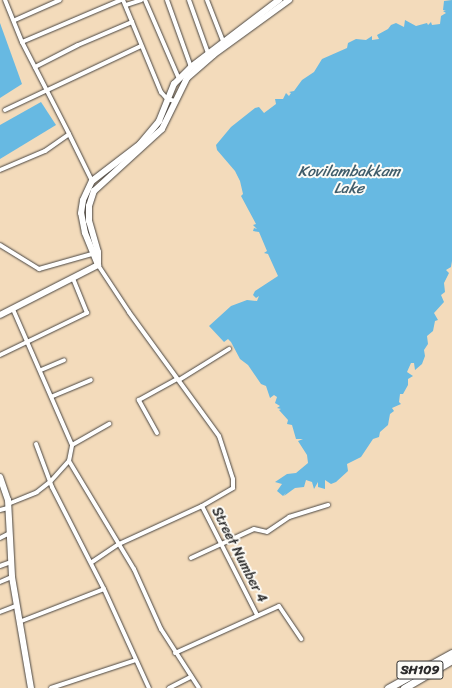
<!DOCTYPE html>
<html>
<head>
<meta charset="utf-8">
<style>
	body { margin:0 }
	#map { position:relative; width:452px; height:688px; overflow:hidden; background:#f3dbbb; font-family:Sriracha,sans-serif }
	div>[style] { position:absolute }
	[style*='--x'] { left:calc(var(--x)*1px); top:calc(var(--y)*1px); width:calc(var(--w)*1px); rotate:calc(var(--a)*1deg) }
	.water>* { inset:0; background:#67b9e2 }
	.roads { filter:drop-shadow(0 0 1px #494541) drop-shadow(0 0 1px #494541) }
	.street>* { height:4px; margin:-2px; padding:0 2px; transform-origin:2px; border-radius:2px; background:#fff }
	.secondary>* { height:6px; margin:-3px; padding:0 3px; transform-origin:3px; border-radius:3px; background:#fff }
	.primary>* { height:7px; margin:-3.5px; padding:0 3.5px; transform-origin:3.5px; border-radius:3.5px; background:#fff }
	span { translate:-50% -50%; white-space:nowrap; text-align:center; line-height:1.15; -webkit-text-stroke:4px #fdfcf7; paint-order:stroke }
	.shield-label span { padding:1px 3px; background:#fdfcf7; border:1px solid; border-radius:3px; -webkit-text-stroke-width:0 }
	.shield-label { font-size:13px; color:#2b2b2b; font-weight:700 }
	.street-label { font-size:14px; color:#2b2b2b }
	.water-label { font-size:15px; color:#405d6b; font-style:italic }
</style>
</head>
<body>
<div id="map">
	<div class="water">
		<i style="clip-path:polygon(452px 0,452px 261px,451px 267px,446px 270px,449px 273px,444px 283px,445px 292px,441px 295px,444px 302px,434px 313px,438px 320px,435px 321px,433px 331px,427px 336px,428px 344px,424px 350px,425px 356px,422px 364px,415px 370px,414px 363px,411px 363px,407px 372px,413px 376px,408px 379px,408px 385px,403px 394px,400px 394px,399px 402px,401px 404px,392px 408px,394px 411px,390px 414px,388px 425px,380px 432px,379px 437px,373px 439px,361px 457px,347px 464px,348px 471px,336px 482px,331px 484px,325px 480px,325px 489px,318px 487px,318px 482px,314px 489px,312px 482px,306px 480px,304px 487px,295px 488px,284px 496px,286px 493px,283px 496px,277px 491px,282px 484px,275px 482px,287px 474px,296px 473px,308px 463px,307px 455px,298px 441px,303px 439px,296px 439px,292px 425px,287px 424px,288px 420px,279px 410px,281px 409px,277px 408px,280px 406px,275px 403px,277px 397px,274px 395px,270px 398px,266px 386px,261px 384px,248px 365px,240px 359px,231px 342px,228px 339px,224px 342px,209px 326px,231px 306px,247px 300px,257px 301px,259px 296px,256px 298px,253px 295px,255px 291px,278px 276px,268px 254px,264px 253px,267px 251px,259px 232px,253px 231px,254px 228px,257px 229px,253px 225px,256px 224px,241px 196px,243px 194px,240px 181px,235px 171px,217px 150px,216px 145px,231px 127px,255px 108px,259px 107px,264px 113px,276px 104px,275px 99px,283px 99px,286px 93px,289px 96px,291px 93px,289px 92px,294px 91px,302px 80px,314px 72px,322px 59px,347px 48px,348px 43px,356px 39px,366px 40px,372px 36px,372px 40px,379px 39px,377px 35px,388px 29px,391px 25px,396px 23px,404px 27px,405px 20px,416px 26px,427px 23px,428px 25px,431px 22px,432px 25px,440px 24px,441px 16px,446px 13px,443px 11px,446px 11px,443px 10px,444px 1px)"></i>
		<i style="clip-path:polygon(0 23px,22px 84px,0 98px)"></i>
		<i style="clip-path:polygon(41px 102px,56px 125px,0 159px,0 125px)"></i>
	</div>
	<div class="roads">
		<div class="street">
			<i style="--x:5;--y:0;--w:45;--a:68"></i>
			<i style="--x:22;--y:42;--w:103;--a:62.9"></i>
			<i style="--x:123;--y:0;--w:100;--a:67.6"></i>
			<i style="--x:161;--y:92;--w:9;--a:49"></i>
			<i style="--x:167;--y:99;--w:8;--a:14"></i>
			<i style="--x:145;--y:0;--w:86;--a:66.7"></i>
			<i style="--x:167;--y:0;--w:71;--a:70.3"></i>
			<i style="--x:189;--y:0;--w:56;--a:70.3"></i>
			<i style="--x:207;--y:0;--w:44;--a:68.7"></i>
			<i style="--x:126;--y:5;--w:16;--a:-18"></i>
			<i style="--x:15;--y:20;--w:49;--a:-24"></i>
			<i style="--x:22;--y:42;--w:108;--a:-23"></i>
			<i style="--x:35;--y:67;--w:48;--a:-27.1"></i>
			<i style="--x:78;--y:45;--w:59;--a:-23.1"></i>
			<i style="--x:5;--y:110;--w:150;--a:-25.2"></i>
			<i style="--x:0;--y:170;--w:49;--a:-22.9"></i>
			<i style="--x:45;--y:151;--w:29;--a:-35"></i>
			<i style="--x:69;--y:134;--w:52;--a:63.9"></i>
			<i style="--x:0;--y:245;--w:46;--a:31.6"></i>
			<i style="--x:39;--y:269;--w:55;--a:-15.8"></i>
			<i style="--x:0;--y:355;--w:97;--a:-25.8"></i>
			<i style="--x:87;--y:313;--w:37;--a:-112"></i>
			<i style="--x:41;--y:370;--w:25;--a:-23"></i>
			<i style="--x:179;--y:380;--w:59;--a:-31.8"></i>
			<i style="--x:53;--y:396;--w:41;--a:-22.8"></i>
			<i style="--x:157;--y:433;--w:38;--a:-119"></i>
			<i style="--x:139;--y:400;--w:43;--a:-28.9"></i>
			<i style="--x:36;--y:444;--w:46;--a:69.6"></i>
			<i style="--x:52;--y:487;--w:114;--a:63"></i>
			<i style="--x:104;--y:589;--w:109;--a:65.6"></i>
			<i style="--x:72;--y:445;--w:43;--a:-29.6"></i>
			<i style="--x:69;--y:461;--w:126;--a:59"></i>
			<i style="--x:134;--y:569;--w:66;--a:65.8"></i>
			<i style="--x:161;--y:629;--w:70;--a:57.2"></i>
			<i style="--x:8;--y:504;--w:31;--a:-22"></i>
			<i style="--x:37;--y:492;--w:16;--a:-38"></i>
			<i style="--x:50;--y:482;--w:28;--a:-48"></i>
			<i style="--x:69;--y:461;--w:16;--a:-79"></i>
			<i style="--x:72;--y:445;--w:148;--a:-113.5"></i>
			<i style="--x:202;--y:506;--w:122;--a:63.2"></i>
			<i style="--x:0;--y:510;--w:8;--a:-14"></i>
			<i style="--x:0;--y:538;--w:11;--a:-27"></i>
			<i style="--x:191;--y:558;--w:69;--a:-24.7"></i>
			<i style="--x:254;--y:529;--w:13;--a:13"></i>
			<i style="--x:267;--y:532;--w:27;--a:-34"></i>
			<i style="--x:289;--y:517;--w:41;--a:-17.1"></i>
			<i style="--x:92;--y:562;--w:32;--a:-34"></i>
			<i style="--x:119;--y:544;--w:91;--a:-24.6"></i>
			<i style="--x:202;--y:506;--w:36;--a:-30"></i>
			<i style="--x:233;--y:488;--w:9;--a:-90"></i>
			<i style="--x:233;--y:479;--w:45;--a:-108"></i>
			<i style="--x:219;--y:436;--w:153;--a:-126"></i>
			<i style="--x:129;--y:312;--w:56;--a:-123.4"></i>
			<i style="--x:0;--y:566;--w:12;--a:-20"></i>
			<i style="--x:0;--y:582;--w:13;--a:-23"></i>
			<i style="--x:0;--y:612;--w:17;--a:-21"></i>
			<i style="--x:19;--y:622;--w:91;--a:-21.2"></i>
			<i style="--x:175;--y:653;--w:114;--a:-24.3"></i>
			<i style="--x:279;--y:606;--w:40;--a:56"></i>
			<i style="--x:51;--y:688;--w:89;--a:-18.2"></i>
			<i style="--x:169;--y:688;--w:25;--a:-27"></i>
		</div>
		<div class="secondary">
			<i style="--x:98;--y:263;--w:11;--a:-90"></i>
			<i style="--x:98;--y:252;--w:32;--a:-106"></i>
			<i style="--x:89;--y:221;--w:15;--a:-90"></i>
			<i style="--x:89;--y:206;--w:16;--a:-72"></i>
			<i style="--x:94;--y:191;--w:92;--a:-42.4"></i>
			<i style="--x:162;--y:129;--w:57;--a:-63.9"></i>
			<i style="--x:187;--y:78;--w:35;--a:-41"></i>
			<i style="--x:213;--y:55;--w:94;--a:-35.9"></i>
			<i style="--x:98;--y:265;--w:35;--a:-112"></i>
			<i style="--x:85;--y:233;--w:20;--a:-101"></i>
			<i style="--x:81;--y:213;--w:13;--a:-81"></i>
			<i style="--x:83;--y:200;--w:21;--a:-65"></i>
			<i style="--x:92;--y:181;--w:61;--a:-37.6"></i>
			<i style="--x:140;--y:144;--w:30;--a:-50"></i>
			<i style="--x:159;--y:121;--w:40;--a:-68"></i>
			<i style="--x:174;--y:84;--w:24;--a:-45"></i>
			<i style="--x:191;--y:67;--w:111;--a:-37.3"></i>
			<i style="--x:0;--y:315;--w:110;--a:-27"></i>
			<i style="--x:0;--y:477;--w:24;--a:71"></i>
			<i style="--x:8;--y:500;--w:77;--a:87"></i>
			<i style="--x:12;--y:577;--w:113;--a:80.3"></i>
		</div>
		<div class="primary">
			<i style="--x:388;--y:688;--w:73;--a:-28.7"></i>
			<i style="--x:404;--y:688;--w:56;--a:-30.3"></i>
		</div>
	</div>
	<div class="shield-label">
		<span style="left:420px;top:670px">SH109</span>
	</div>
	<div class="street-label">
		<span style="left:239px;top:555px;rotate:63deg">Street Number 4</span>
	</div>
	<div class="water-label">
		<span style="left:349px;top:180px">Kovilambakkam<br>Lake</span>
	</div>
</div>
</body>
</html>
